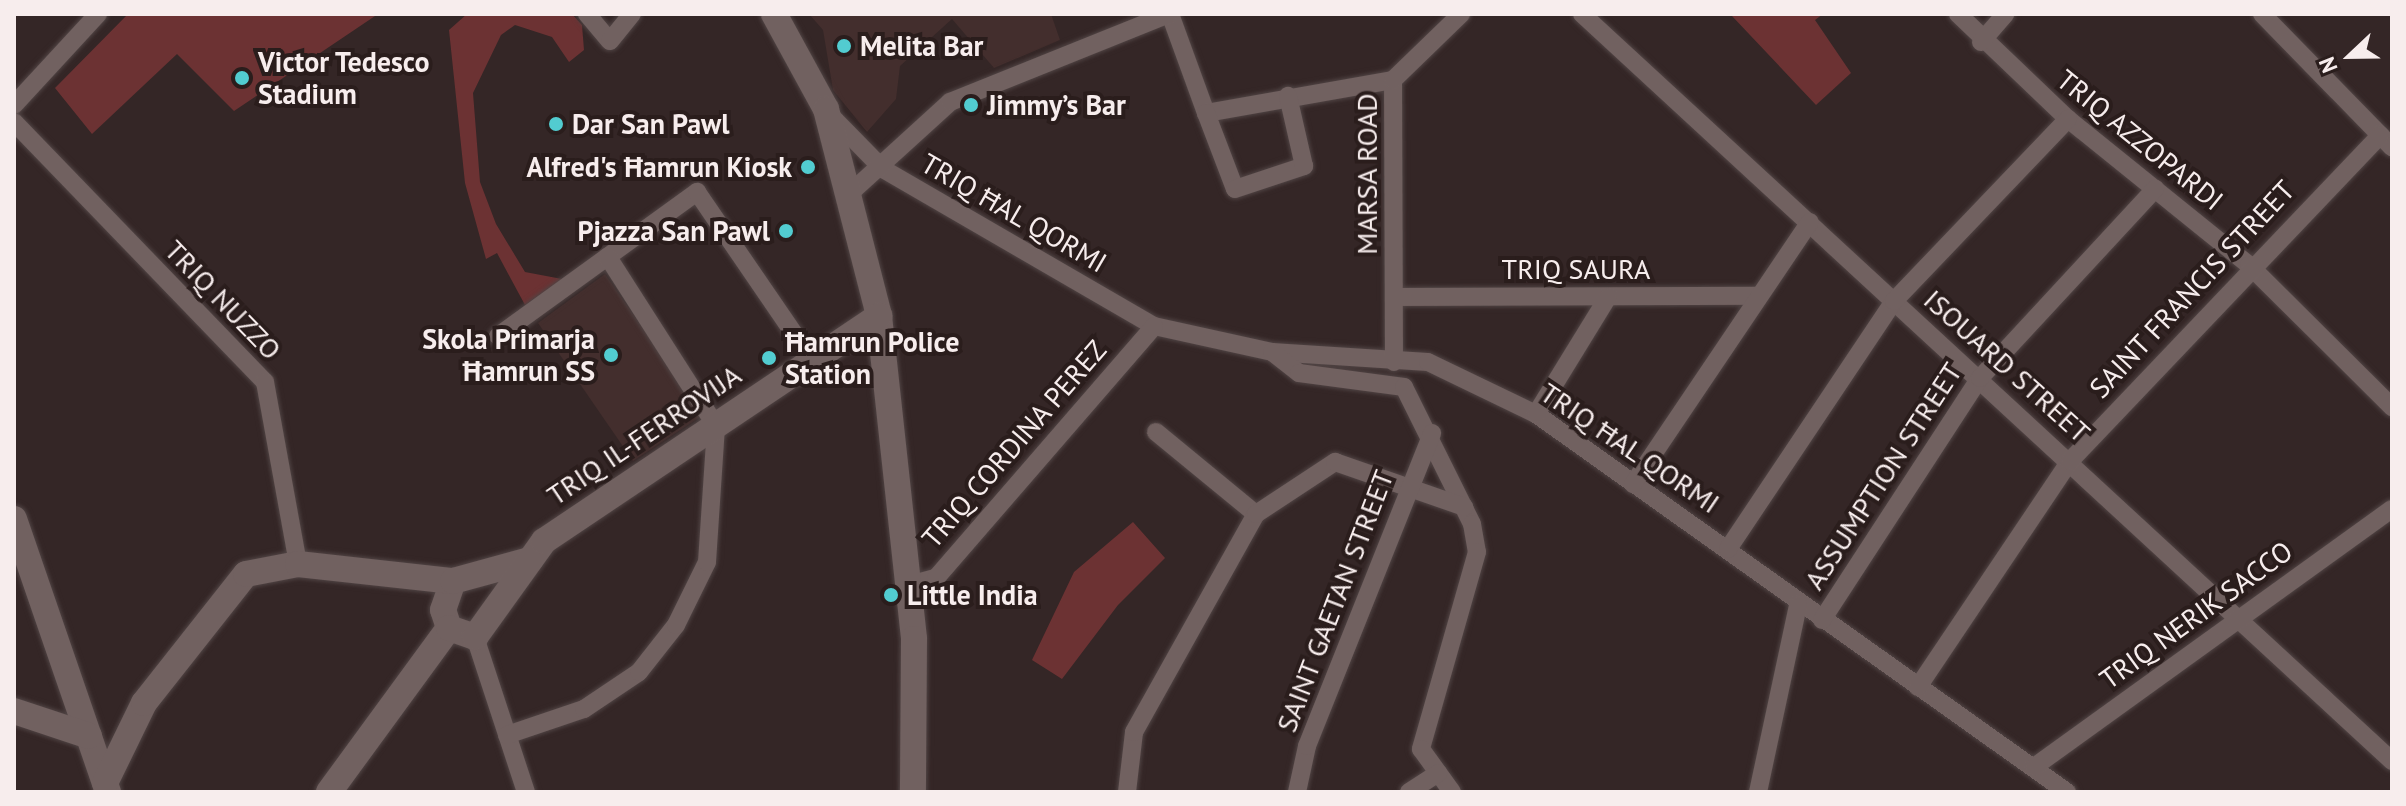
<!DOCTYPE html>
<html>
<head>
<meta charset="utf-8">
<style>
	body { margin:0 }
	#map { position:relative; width:2406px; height:806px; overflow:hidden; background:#342626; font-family:"PT Sans",sans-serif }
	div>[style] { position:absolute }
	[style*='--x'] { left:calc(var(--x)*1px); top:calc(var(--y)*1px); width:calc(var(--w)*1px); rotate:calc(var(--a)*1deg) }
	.built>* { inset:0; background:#432e2d }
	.green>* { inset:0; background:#6c3233 }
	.roads { filter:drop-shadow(0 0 2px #504444) drop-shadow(0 0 2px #504444) }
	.street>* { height:18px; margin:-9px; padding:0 9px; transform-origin:9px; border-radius:9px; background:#716160 }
	.secondary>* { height:26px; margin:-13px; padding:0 13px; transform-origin:13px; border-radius:13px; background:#716160 }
	.dots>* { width:22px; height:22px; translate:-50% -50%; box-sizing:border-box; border:4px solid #2a1d1c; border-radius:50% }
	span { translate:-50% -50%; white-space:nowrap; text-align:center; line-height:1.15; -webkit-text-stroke:8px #2a1d1c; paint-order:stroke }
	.poi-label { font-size:28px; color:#f7eded; font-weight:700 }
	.left { translate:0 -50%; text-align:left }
	.right { translate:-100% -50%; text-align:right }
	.street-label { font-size:28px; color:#f7eded }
	.frame { position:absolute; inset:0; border:16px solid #f7eded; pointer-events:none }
	.north { position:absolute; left:2310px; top:16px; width:80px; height:80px; -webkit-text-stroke:6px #2a1d1c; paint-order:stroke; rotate:248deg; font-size:22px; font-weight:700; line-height:32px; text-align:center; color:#f7eded }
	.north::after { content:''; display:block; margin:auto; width:28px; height:36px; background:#f7eded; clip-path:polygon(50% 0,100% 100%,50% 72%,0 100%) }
</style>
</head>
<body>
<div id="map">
	<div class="built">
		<i style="clip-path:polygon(809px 14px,1051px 14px,1060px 40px,994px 68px,952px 19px,900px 66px,896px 99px,867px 132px,833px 90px,823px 30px)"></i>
		<i style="clip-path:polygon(605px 274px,703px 415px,633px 461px,538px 323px)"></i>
	</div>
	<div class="green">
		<i style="clip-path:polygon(128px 14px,378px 14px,234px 111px,177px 54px,92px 134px,55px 88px)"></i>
		<i style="clip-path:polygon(467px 14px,572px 14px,582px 25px,584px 50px,569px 62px,552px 37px,515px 25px,501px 35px,473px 93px,480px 182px,496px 224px,525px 272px,562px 279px,525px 305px,497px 253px,486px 259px,465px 183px,449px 30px)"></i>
		<i style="clip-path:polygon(1823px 14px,1815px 20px,1851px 73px,1816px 105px,1732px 16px)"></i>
		<i style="clip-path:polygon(1133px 522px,1165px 558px,1118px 605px,1062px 679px,1032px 660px,1074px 572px)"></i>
	</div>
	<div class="roads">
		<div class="street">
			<i style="--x:587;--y:14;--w:35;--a:50"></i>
			<i style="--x:610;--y:41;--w:35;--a:-51"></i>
			<i style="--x:1170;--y:14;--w:105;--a:70"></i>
			<i style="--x:1206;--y:113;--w:190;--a:-10"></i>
			<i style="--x:1582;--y:14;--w:1102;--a:42.68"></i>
			<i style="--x:1958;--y:14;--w:152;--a:43.7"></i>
			<i style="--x:2068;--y:119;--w:233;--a:38.9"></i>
			<i style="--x:2249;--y:265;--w:202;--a:44.8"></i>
			<i style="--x:2262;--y:14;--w:186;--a:45.7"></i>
			<i style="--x:1981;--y:42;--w:37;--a:-49"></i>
			<i style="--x:14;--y:105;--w:124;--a:-47.3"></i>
			<i style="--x:1206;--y:113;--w:81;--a:69.1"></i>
			<i style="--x:1235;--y:189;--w:73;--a:-18.4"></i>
			<i style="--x:1304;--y:166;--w:72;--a:-102.9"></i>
			<i style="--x:832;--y:117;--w:73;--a:45.6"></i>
			<i style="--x:883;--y:169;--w:313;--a:30.1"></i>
			<i style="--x:1154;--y:326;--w:121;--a:12.4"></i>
			<i style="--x:1272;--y:352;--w:156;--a:3.7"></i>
			<i style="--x:1428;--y:362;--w:120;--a:25.7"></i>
			<i style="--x:1536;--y:414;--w:652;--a:35.45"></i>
			<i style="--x:14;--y:122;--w:361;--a:46"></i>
			<i style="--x:265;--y:382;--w:185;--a:79.7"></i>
			<i style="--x:849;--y:194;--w:137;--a:-42.3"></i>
			<i style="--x:950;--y:102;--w:236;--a:-21.9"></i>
			<i style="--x:1396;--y:297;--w:361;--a:-0.2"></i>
			<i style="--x:498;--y:336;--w:246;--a:-35.9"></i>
			<i style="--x:697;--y:192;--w:204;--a:55.6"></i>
			<i style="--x:1272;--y:352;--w:34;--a:38"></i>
			<i style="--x:1299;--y:373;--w:106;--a:7.6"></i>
			<i style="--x:1404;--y:387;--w:153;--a:63.6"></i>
			<i style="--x:1472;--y:524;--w:28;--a:80"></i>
			<i style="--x:1477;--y:552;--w:205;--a:105.9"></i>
			<i style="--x:1421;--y:749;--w:53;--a:54.2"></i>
			<i style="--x:1394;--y:362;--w:282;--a:-90.2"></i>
			<i style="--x:1393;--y:80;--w:95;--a:-44.1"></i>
			<i style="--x:1536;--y:414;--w:137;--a:-58.4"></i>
			<i style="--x:1156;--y:432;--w:129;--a:39.4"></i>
			<i style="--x:1633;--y:484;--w:316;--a:-56"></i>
			<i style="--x:1728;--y:549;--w:298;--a:-56.2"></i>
			<i style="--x:1894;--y:301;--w:252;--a:-46.3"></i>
			<i style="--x:909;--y:585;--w:28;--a:-15"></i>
			<i style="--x:936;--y:578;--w:333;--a:-49.1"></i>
			<i style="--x:1822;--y:620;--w:289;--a:-56.9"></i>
			<i style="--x:1980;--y:378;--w:258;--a:-47.2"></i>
			<i style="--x:475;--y:637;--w:163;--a:71.8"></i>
			<i style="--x:1918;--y:687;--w:272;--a:-56.1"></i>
			<i style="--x:2070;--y:461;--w:450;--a:-46.4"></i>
			<i style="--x:507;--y:735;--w:81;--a:-18.7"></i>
			<i style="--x:584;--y:709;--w:66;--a:-33.9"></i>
			<i style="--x:639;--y:672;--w:60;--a:-51.8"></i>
			<i style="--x:676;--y:625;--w:70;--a:-63.8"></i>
			<i style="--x:707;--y:562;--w:136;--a:-86.2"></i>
			<i style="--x:716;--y:426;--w:201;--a:-122.6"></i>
			<i style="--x:2034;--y:767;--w:441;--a:-35.8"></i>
			<i style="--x:1127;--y:792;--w:60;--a:-83.3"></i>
			<i style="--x:1134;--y:732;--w:250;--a:-60.8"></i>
			<i style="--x:1256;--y:514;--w:95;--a:-33.4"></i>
			<i style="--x:1335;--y:462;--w:137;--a:19.2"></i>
			<i style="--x:1297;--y:792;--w:47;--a:-77.7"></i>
			<i style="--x:1307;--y:746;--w:337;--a:-68.2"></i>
			<i style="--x:1409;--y:792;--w:35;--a:-33"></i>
			<i style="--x:1758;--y:792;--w:191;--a:-77.9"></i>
		</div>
		<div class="secondary">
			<i style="--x:774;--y:14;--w:108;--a:61.3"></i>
			<i style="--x:826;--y:109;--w:214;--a:75.6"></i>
			<i style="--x:879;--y:316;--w:325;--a:83.8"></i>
			<i style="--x:914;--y:639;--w:153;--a:90.4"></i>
			<i style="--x:14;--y:519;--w:289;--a:71"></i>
			<i style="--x:449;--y:628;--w:19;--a:-108"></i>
			<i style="--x:443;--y:610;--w:31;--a:-71"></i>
			<i style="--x:14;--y:711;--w:79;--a:18.4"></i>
			<i style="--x:105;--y:783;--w:89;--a:-64"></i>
			<i style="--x:144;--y:703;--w:164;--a:-51.7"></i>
			<i style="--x:246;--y:574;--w:53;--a:-10.9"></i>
			<i style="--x:298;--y:564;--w:156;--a:6.3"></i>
			<i style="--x:453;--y:581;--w:80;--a:-15.3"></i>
			<i style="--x:329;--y:792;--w:203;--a:-53.8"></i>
			<i style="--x:449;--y:628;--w:28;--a:19"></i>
			<i style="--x:475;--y:637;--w:118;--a:-54.3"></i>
			<i style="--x:544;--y:541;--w:404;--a:-33.9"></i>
		</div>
	</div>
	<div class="dots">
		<i style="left:844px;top:46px;background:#52ccd0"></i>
		<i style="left:242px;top:78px;background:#52ccd0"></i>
		<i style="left:971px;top:105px;background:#52ccd0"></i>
		<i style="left:556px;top:124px;background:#52ccd0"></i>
		<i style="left:808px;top:167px;background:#52ccd0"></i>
		<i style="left:786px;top:231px;background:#52ccd0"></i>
		<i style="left:611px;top:355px;background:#52ccd0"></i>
		<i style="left:769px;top:358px;background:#52ccd0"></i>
		<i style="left:891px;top:595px;background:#52ccd0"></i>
	</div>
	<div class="poi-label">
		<span class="left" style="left:860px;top:46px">Melita Bar</span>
		<span class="left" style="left:258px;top:78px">Victor Tedesco<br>Stadium</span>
		<span class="left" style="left:987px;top:105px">Jimmy’s Bar</span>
		<span class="left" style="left:572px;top:124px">Dar San Pawl</span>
		<span class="right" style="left:792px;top:167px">Alfred's Ħamrun Kiosk</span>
		<span class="right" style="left:770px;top:231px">Pjazza San Pawl</span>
		<span class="right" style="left:595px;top:355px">Skola Primarja<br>Ħamrun SS</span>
		<span class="left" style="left:785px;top:358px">Ħamrun Police<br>Station</span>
		<span class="left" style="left:907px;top:595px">Little India</span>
	</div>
	<div class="street-label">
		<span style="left:2140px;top:140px;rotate:39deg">TRIQ AZZOPARDI</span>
		<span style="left:1367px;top:174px;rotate:-90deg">MARSA ROAD</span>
		<span style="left:1014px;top:213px;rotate:30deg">TRIQ ĦAL QORMI</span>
		<span style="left:1576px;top:269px">TRIQ SAURA</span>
		<span style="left:2192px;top:289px;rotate:-47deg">SAINT FRANCIS STREET</span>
		<span style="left:223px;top:300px;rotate:46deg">TRIQ NUZZO</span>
		<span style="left:2007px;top:366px;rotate:42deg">ISOUARD STREET</span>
		<span style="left:644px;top:435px;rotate:-34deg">TRIQ IL-FERROVIJA</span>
		<span style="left:1014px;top:444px;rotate:-49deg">TRIQ CORDINA PEREZ</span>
		<span style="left:1630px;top:448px;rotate:34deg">TRIQ ĦAL QORMI</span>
		<span style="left:1883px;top:476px;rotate:-57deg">ASSUMPTION STREET</span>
		<span style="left:1335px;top:601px;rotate:-69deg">SAINT GAETAN STREET</span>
		<span style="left:2196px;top:615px;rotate:-36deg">TRIQ NERIK SACCO</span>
	</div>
	<div class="frame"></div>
	<div class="north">N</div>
</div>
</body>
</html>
